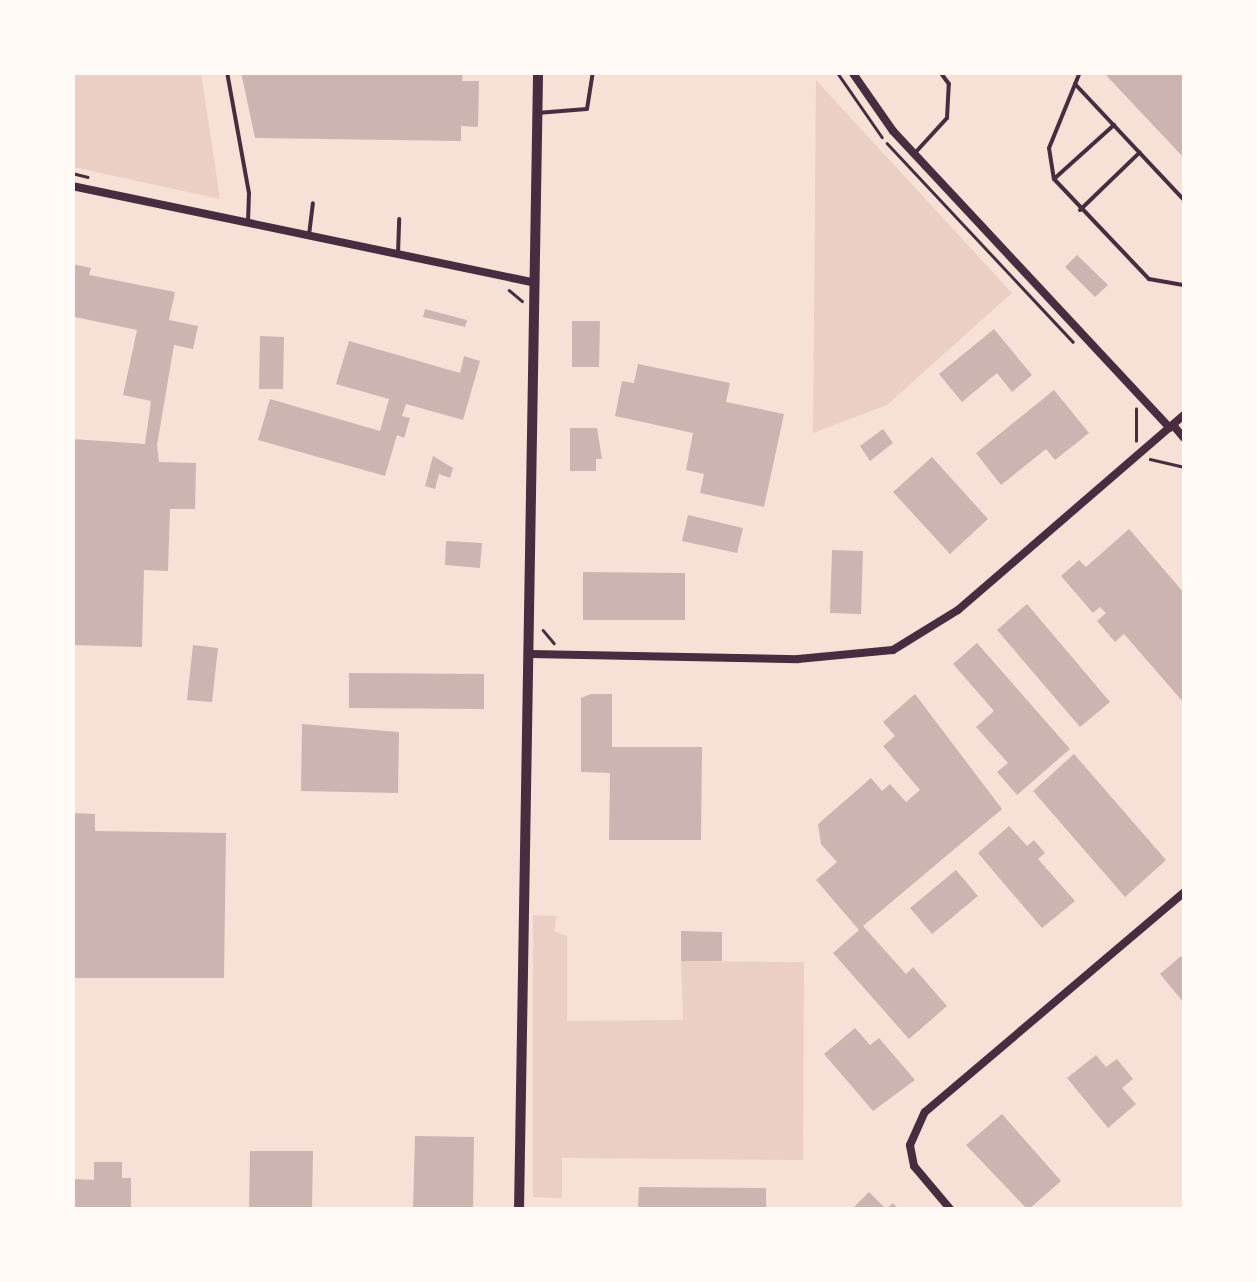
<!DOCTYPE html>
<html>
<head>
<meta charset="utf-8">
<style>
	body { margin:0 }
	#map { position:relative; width:1257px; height:1282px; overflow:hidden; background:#f7e1d7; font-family:"Alegreya Sans",sans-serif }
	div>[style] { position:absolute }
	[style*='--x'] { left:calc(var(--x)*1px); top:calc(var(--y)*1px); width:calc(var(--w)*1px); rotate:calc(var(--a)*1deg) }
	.green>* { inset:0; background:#ebcfc5 }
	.building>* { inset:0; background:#ccb4b1 }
	.path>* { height:2.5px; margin:-1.25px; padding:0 1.25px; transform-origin:1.25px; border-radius:1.25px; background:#4a2c40 }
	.service>* { height:4px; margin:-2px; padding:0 2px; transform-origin:2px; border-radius:2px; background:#4a2c40 }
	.minor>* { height:8px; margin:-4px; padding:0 4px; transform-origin:4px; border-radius:4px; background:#4a2c40 }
	.tertiary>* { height:10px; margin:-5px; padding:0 5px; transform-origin:5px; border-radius:5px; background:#4a2c40 }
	span { translate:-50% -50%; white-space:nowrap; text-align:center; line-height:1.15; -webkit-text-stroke:10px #fffaf5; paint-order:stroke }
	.frame { position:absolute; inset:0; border:75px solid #fffaf5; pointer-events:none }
</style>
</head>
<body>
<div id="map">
	<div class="green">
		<i style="clip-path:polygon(73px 72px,201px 73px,220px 199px,73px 167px)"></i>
		<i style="clip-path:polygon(816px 80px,1012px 293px,887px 405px,813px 433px)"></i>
		<i style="clip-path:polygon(533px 915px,557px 916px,554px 931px,567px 936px,567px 1021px,683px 1020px,681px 961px,804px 962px,803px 1160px,562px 1158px,562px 1198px,533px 1197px)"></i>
	</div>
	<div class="building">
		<i style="clip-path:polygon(241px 72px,463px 72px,462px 81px,479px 81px,478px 127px,461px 126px,461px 141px,255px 138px)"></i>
		<i style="clip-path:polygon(1103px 72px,1184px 72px,1184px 158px)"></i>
		<i style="clip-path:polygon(1077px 255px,1108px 285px,1095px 297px,1065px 267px)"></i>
		<i style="clip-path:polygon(72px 264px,91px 268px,89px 275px,175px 292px,169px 320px,198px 326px,193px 349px,174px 345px,157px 445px,159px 462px,196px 463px,195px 509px,170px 509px,168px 571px,144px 570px,142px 647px,72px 645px,72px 439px,145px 444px,151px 401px,123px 395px,137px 330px,75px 317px)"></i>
		<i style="clip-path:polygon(425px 309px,467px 320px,465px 327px,423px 317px)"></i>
		<i style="clip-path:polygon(572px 321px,600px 321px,599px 367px,572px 367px)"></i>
		<i style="clip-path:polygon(994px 329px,1032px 375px,1012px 392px,997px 373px,962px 402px,939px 374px)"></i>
		<i style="clip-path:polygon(260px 336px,284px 337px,283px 389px,259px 389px)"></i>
		<i style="clip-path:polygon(349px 341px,460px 373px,464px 356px,480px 361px,463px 420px,406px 404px,402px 416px,410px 418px,404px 438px,397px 435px,385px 476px,258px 440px,270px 399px,380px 431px,389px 399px,336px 384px)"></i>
		<i style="clip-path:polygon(638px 364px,730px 383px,726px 402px,784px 414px,764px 507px,700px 493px,704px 474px,686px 470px,693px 433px,615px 416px,622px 381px,634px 383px)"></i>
		<i style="clip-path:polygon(1054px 390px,1089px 433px,1055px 460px,1046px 449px,1001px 485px,976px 453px)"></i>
		<i style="clip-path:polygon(570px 428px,597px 428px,602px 459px,596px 459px,596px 471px,570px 471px)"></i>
		<i style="clip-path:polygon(883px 429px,893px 443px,870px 461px,860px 446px)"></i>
		<i style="clip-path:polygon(433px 456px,453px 468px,450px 478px,439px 474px,435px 489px,425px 486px)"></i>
		<i style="clip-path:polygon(932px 457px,988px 519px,950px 554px,893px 492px)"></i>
		<i style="clip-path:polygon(688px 515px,743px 528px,737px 553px,682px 541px)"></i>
		<i style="clip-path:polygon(1129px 529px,1184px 593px,1184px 703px,1124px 634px,1115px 642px,1097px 621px,1106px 613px,1100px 607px,1093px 613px,1061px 576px,1079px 560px,1086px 567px)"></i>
		<i style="clip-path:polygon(446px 541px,482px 543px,480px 568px,445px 565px)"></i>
		<i style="clip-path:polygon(832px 550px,863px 551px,861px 614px,830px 613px)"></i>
		<i style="clip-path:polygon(583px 572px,685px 573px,685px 620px,583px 620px)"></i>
		<i style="clip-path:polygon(1027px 604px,1110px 702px,1080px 727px,997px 630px)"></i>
		<i style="clip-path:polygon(977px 643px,1070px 749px,1017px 795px,997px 772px,1008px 763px,976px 727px,994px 711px,953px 664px)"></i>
		<i style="clip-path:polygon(193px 645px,218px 648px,212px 702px,187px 700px)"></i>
		<i style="clip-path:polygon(349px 673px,484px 674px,484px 709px,349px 708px)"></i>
		<i style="clip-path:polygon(591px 694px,612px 694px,612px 747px,702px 747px,701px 840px,609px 840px,610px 773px,581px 772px,581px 698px)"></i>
		<i style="clip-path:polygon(915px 694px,1002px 809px,863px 926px,906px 974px,913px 967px,947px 1006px,909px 1039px,833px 953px,859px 930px,816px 880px,837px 862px,821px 844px,818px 824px,871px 778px,882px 791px,890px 784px,906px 802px,920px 790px,883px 746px,895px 736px,883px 722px)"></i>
		<i style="clip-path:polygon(302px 724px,399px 732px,398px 793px,301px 791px)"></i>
		<i style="clip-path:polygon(1074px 754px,1166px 860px,1125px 897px,1033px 791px)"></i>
		<i style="clip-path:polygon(72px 813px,95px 814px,95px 831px,226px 833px,224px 978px,72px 978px)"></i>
		<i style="clip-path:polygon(1009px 826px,1027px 846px,1034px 840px,1045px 853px,1038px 859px,1075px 901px,1042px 928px,978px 853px)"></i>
		<i style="clip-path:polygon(956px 870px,978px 896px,932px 934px,910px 908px)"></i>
		<i style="clip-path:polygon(681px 931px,722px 932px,722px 961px,681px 961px)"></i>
		<i style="clip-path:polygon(1181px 956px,1184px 961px,1184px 1003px,1160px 974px)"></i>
		<i style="clip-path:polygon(855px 1028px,870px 1045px,879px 1038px,915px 1080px,873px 1111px,824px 1054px)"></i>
		<i style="clip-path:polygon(1096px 1055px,1106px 1067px,1117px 1059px,1133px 1079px,1122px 1088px,1136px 1104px,1108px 1128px,1067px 1078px)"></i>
		<i style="clip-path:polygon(1002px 1114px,1061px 1181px,1028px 1210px,966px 1145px)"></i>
		<i style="clip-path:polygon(415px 1136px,474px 1137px,473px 1210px,413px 1210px)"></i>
		<i style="clip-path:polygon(250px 1151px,313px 1151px,312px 1210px,249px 1210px)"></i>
		<i style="clip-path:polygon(94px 1162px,122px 1162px,122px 1178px,131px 1178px,131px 1210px,72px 1210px,72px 1179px,94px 1180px)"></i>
		<i style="clip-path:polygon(639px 1187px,766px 1188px,766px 1210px,638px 1210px)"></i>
		<i style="clip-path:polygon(869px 1192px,886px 1209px,893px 1203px,899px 1210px,851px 1210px)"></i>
	</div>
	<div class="path">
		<i style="--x:837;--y:72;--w:79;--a:55.3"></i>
		<i style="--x:887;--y:143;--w:272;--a:46.9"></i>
		<i style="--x:72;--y:173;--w:16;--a:14"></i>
		<i style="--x:509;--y:290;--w:17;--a:40"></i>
		<i style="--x:1136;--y:441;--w:32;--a:-90"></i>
		<i style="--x:1150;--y:459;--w:35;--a:13"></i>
		<i style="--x:543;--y:630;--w:17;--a:50"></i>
	</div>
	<div class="service">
		<i style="--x:227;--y:72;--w:123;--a:79.7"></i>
		<i style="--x:249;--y:193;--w:29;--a:92"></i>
		<i style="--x:1080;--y:72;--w:82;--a:112.2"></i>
		<i style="--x:1049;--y:148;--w:31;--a:81"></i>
		<i style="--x:1054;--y:179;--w:138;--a:46.5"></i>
		<i style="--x:1149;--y:279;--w:36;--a:10"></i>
		<i style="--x:1075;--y:84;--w:159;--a:46.8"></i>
		<i style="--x:537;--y:113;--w:50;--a:-4.6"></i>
		<i style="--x:587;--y:109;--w:37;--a:-81"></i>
		<i style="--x:914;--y:154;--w:49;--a:-47.5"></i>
		<i style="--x:947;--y:118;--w:34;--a:-87"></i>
		<i style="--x:949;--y:84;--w:15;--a:-127"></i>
		<i style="--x:1054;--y:179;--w:81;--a:-42"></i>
		<i style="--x:1080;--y:210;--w:83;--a:-44"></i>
		<i style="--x:309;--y:235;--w:32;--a:-83"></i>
		<i style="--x:398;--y:254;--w:35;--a:-88"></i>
	</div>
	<div class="minor">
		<i style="--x:852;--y:72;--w:72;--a:55.2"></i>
		<i style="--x:893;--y:131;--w:406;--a:47"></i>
		<i style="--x:72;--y:186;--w:473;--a:11.8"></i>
		<i style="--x:1173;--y:425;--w:17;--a:50"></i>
		<i style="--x:530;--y:654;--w:268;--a:1.1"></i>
		<i style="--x:798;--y:659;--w:95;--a:-5.4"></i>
		<i style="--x:893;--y:650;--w:76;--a:-31.6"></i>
		<i style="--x:958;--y:610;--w:298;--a:-40.8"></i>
		<i style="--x:951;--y:1210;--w:57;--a:-130.1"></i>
		<i style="--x:914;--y:1166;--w:21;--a:-101"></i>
		<i style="--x:910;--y:1145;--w:36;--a:-66"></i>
		<i style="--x:925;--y:1112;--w:340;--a:-40.3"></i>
	</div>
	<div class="tertiary">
		<i style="--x:519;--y:1210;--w:1138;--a:-89.04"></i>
	</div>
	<div class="frame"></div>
</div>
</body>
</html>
